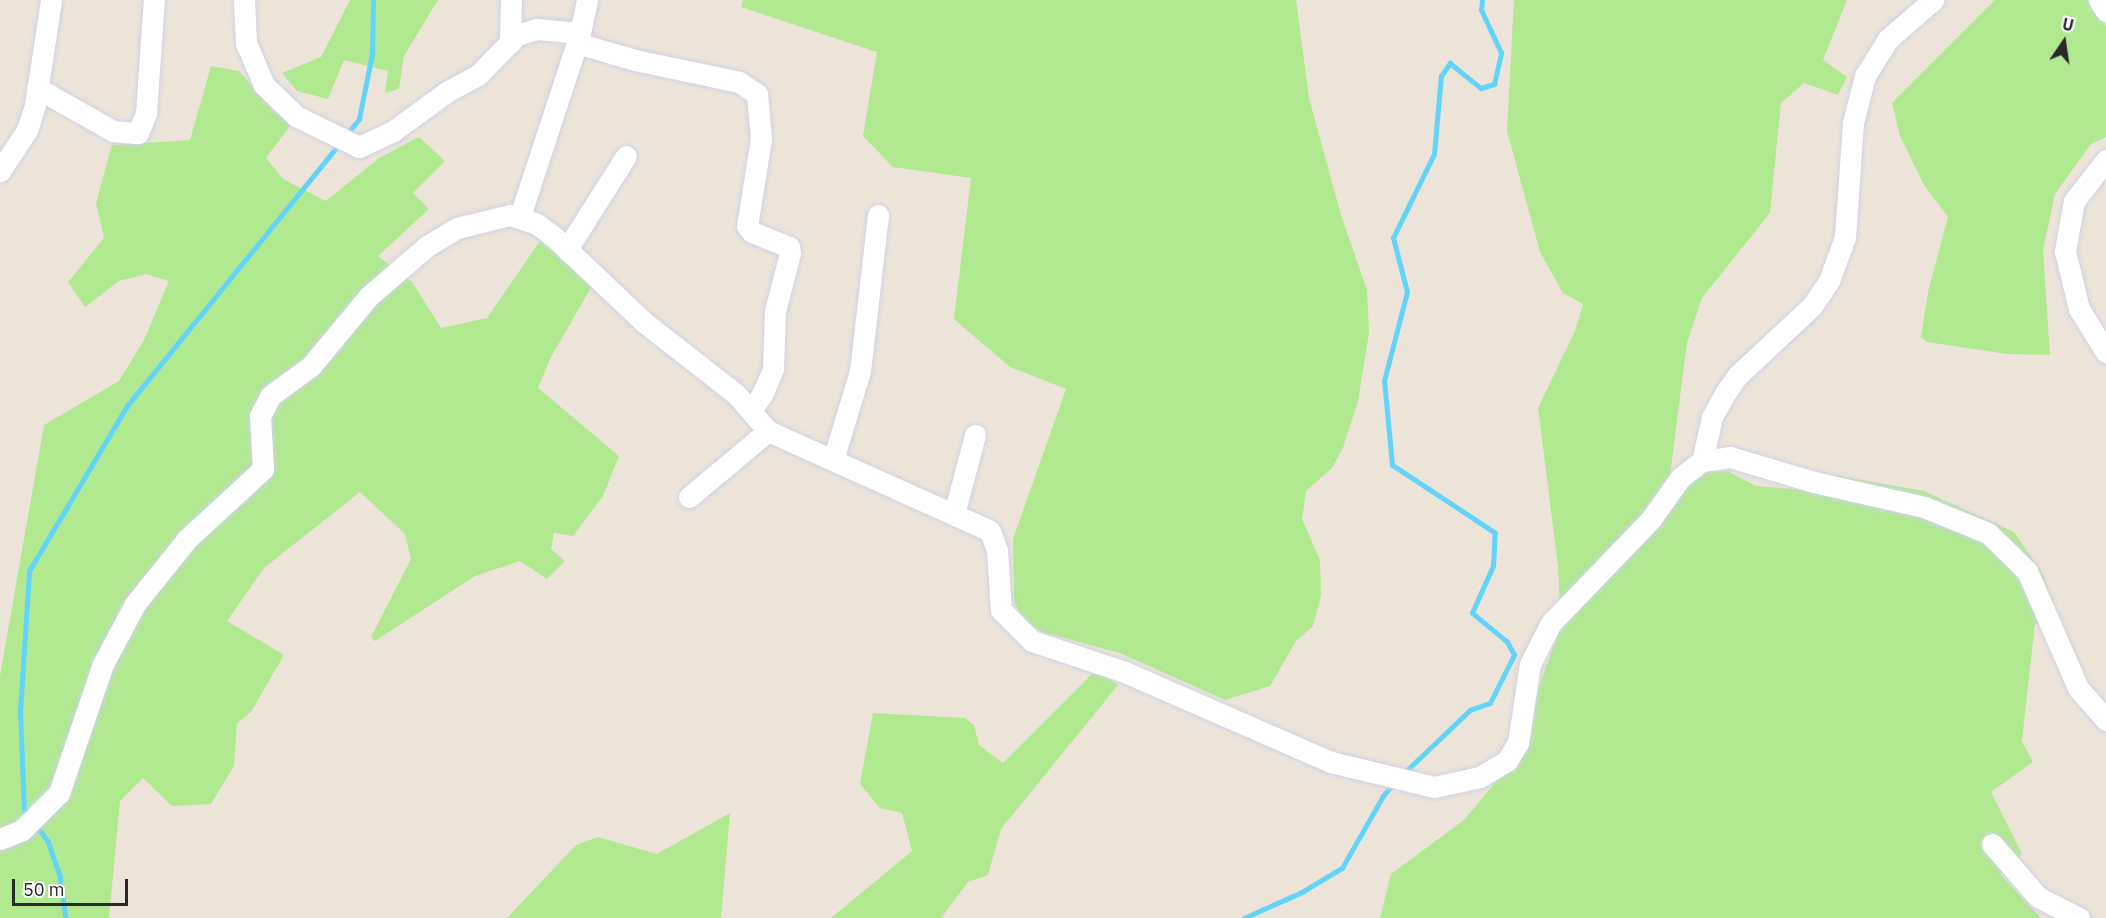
<!DOCTYPE html>
<html>
<head>
<meta charset="utf-8">
<style>
	body { margin:0 }
	#map { position:relative; width:2106px; height:918px; overflow:hidden; background:#ede4d9; font-family:"IBM Plex Sans",sans-serif }
	div>[style] { position:absolute }
	[style*='--x'] { left:calc(var(--x)*1px); top:calc(var(--y)*1px); width:calc(var(--w)*1px); rotate:calc(var(--a)*1deg) }
	.green>* { inset:0; background:#b0e990 }
	.stream>* { height:4.5px; margin:-2.25px; padding:0 2.25px; transform-origin:2.25px; border-radius:2.25px; background:#62d3f9 }
	.roads { filter:drop-shadow(0 0 2px #ced3e4) drop-shadow(0 0 2px #ced3e4) }
	.minor>* { height:21px; margin:-10.5px; padding:0 10.5px; transform-origin:10.5px; border-radius:10.5px; background:#fff }
	span { translate:-50% -50%; white-space:nowrap; text-align:center; line-height:1.15; -webkit-text-stroke:5px #fff; paint-order:stroke }
	.north { position:absolute; left:2034px; top:12px; width:60px; height:60px; -webkit-text-stroke:4px #fff; paint-order:stroke; rotate:13deg; font-size:16px; font-weight:700; line-height:24px; text-align:center; color:#292929 }
	.north::after { content:''; display:block; margin:auto; width:21px; height:27px; background:#292929; clip-path:polygon(50% 0,100% 100%,50% 72%,0 100%) }
	.scale { position:absolute; left:12px; top:879px; width:116px; height:27px; box-sizing:border-box; border:3px solid #292929; border-top:0; padding-left:8px; font-size:18px; line-height:21px; white-space:nowrap; color:#292929; -webkit-text-stroke:4px #fff; paint-order:stroke }
</style>
</head>
<body>
<div id="map">
	<div class="green">
		<i style="clip-path:polygon(350px 0,438px 0,404px 56px,399px 89px,385px 93px,388px 71px,344px 60px,328px 99px,297px 91px,282px 73px,321px 57px)"></i>
		<i style="clip-path:polygon(743px 0,1296px 0,1309px 98px,1341px 215px,1367px 290px,1369px 333px,1358px 401px,1343px 448px,1332px 468px,1306px 491px,1302px 519px,1320px 560px,1321px 596px,1313px 626px,1296px 641px,1270px 686px,1225px 700px,1120px 653px,1042px 632px,1023px 621px,1014px 601px,1013px 539px,1066px 389px,1010px 367px,954px 319px,971px 178px,893px 167px,863px 136px,877px 52px,741px 7px)"></i>
		<i style="clip-path:polygon(1514px 0,1847px 0,1823px 60px,1847px 77px,1838px 95px,1804px 83px,1781px 103px,1770px 213px,1702px 298px,1687px 343px,1670px 475px,1727px 471px,1756px 486px,1815px 491px,1834px 475px,1924px 491px,2014px 532px,2044px 576px,2059px 626px,2035px 623px,2022px 741px,2033px 762px,1991px 792px,2022px 854px,2000px 874px,2041px 918px,1380px 918px,1391px 874px,1464px 820px,1530px 741px,1539px 686px,1561px 626px,1558px 567px,1538px 408px,1575px 331px,1583px 304px,1563px 293px,1540px 252px,1507px 131px)"></i>
		<i style="clip-path:polygon(1995px 0,2087px 0,2106px 26px,2106px 137px,2091px 144px,2055px 194px,2043px 250px,2050px 355px,2007px 354px,1927px 342px,1921px 337px,1928px 292px,1948px 217px,1924px 185px,1900px 136px,1892px 103px)"></i>
		<i style="clip-path:polygon(211px 66px,239px 71px,274px 112px,293px 122px,266px 158px,283px 179px,326px 201px,379px 158px,419px 137px,445px 161px,413px 193px,429px 209px,378px 256px,412px 282px,441px 328px,487px 318px,540px 241px,592px 286px,551px 357px,538px 388px,619px 456px,603px 496px,573px 536px,554px 533px,551px 549px,565px 561px,547px 579px,520px 561px,475px 576px,375px 641px,371px 637px,411px 559px,405px 534px,360px 492px,264px 568px,227px 621px,284px 655px,251px 712px,237px 723px,234px 766px,211px 804px,172px 806px,143px 778px,120px 801px,109px 918px,0 918px,0 676px,44px 425px,119px 381px,144px 340px,169px 281px,146px 274px,119px 281px,85px 307px,68px 282px,104px 238px,96px 203px,112px 145px,190px 140px)"></i>
		<i style="clip-path:polygon(1096px 670px,1118px 685px,1001px 829px,988px 875px,968px 882px,941px 918px,831px 918px,912px 851px,902px 813px,880px 808px,860px 784px,873px 713px,965px 718px,974px 725px,979px 745px,1003px 763px)"></i>
		<i style="clip-path:polygon(730px 813px,721px 918px,507px 918px,576px 845px,598px 837px,657px 854px)"></i>
	</div>
	<div class="stream">
		<i style="--x:347;--y:134;--w:19;--a:-51"></i>
		<i style="--x:359;--y:119;--w:66;--a:-78.7"></i>
		<i style="--x:372;--y:54;--w:54;--a:-88.9"></i>
		<i style="--x:1404;--y:773;--w:91;--a:-43.7"></i>
		<i style="--x:1470;--y:710;--w:21;--a:-19"></i>
		<i style="--x:1490;--y:703;--w:54;--a:-63.4"></i>
		<i style="--x:1514;--y:655;--w:15;--a:-118"></i>
		<i style="--x:1507;--y:642;--w:45;--a:-140.4"></i>
		<i style="--x:1472;--y:613;--w:51;--a:-65.9"></i>
		<i style="--x:1493;--y:566;--w:33;--a:-87"></i>
		<i style="--x:1495;--y:533;--w:123;--a:-146.6"></i>
		<i style="--x:1392;--y:465;--w:84;--a:-95.4"></i>
		<i style="--x:1384;--y:381;--w:92;--a:-75.5"></i>
		<i style="--x:1407;--y:292;--w:56;--a:-104.5"></i>
		<i style="--x:1393;--y:238;--w:93;--a:-64"></i>
		<i style="--x:1434;--y:154;--w:78;--a:-84.9"></i>
		<i style="--x:1441;--y:76;--w:16;--a:-55"></i>
		<i style="--x:1450;--y:63;--w:40;--a:39"></i>
		<i style="--x:1481;--y:88;--w:14;--a:-17"></i>
		<i style="--x:1494;--y:84;--w:32;--a:-77"></i>
		<i style="--x:1501;--y:53;--w:47;--a:-114.9"></i>
		<i style="--x:1481;--y:10;--w:10;--a:-84"></i>
		<i style="--x:29;--y:816;--w:7;--a:-135"></i>
		<i style="--x:24;--y:811;--w:99;--a:-92.3"></i>
		<i style="--x:20;--y:712;--w:141;--a:-86.3"></i>
		<i style="--x:29;--y:571;--w:192;--a:-59.3"></i>
		<i style="--x:127;--y:406;--w:338;--a:-51"></i>
		<i style="--x:36;--y:825;--w:20;--a:53"></i>
		<i style="--x:48;--y:841;--w:37;--a:71"></i>
		<i style="--x:60;--y:876;--w:42;--a:81.9"></i>
		<i style="--x:1244;--y:918;--w:64;--a:-24.1"></i>
		<i style="--x:1302;--y:892;--w:47;--a:-31"></i>
		<i style="--x:1342;--y:868;--w:83;--a:-60.3"></i>
		<i style="--x:1383;--y:796;--w:17;--a:-50"></i>
	</div>
	<div class="roads">
		<div class="minor">
			<i style="--x:244;--y:0;--w:43;--a:87.3"></i>
			<i style="--x:246;--y:43;--w:46;--a:66.8"></i>
			<i style="--x:264;--y:85;--w:45;--a:44.1"></i>
			<i style="--x:296;--y:116;--w:70;--a:26.2"></i>
			<i style="--x:359;--y:147;--w:38;--a:-25"></i>
			<i style="--x:393;--y:131;--w:68;--a:-36"></i>
			<i style="--x:448;--y:91;--w:34;--a:-28"></i>
			<i style="--x:478;--y:75;--w:56;--a:-45.7"></i>
			<i style="--x:517;--y:35;--w:21;--a:-17"></i>
			<i style="--x:537;--y:29;--w:43;--a:5.3"></i>
			<i style="--x:2099;--y:0;--w:13;--a:58"></i>
			<i style="--x:510;--y:43;--w:43;--a:-88.7"></i>
			<i style="--x:577;--y:43;--w:60;--a:16.3"></i>
			<i style="--x:635;--y:60;--w:106;--a:11.9"></i>
			<i style="--x:739;--y:82;--w:22;--a:34"></i>
			<i style="--x:757;--y:94;--w:45;--a:84.9"></i>
			<i style="--x:761;--y:139;--w:88;--a:99.1"></i>
			<i style="--x:747;--y:226;--w:8;--a:50"></i>
			<i style="--x:752;--y:232;--w:40;--a:22"></i>
			<i style="--x:789;--y:247;--w:6;--a:81"></i>
			<i style="--x:790;--y:253;--w:60;--a:104.5"></i>
			<i style="--x:775;--y:311;--w:58;--a:92"></i>
			<i style="--x:773;--y:369;--w:26;--a:113"></i>
			<i style="--x:763;--y:393;--w:21;--a:125"></i>
			<i style="--x:37;--y:88;--w:87;--a:29.5"></i>
			<i style="--x:113;--y:131;--w:25;--a:5"></i>
			<i style="--x:138;--y:133;--w:22;--a:-68"></i>
			<i style="--x:146;--y:113;--w:113;--a:-86"></i>
			<i style="--x:2106;--y:160;--w:52;--a:128"></i>
			<i style="--x:2074;--y:201;--w:51;--a:100.2"></i>
			<i style="--x:2065;--y:251;--w:60;--a:76.4"></i>
			<i style="--x:2079;--y:309;--w:51;--a:57.9"></i>
			<i style="--x:0;--y:171;--w:49;--a:-56.6"></i>
			<i style="--x:27;--y:130;--w:26;--a:-72"></i>
			<i style="--x:35;--y:105;--w:106;--a:-81.3"></i>
			<i style="--x:520;--y:216;--w:193;--a:-71.8"></i>
			<i style="--x:580;--y:33;--w:34;--a:-78"></i>
			<i style="--x:567;--y:249;--w:110;--a:-57.6"></i>
			<i style="--x:833;--y:460;--w:93;--a:-73.1"></i>
			<i style="--x:860;--y:371;--w:157;--a:-83.4"></i>
			<i style="--x:1702;--y:461;--w:45;--a:-77.2"></i>
			<i style="--x:1712;--y:417;--w:29;--a:-61"></i>
			<i style="--x:1726;--y:392;--w:19;--a:-55"></i>
			<i style="--x:1737;--y:376;--w:103;--a:-43"></i>
			<i style="--x:1812;--y:306;--w:30;--a:-56"></i>
			<i style="--x:1829;--y:281;--w:47;--a:-70"></i>
			<i style="--x:1845;--y:237;--w:114;--a:-86"></i>
			<i style="--x:1853;--y:123;--w:49;--a:-75.7"></i>
			<i style="--x:1865;--y:76;--w:44;--a:-58.1"></i>
			<i style="--x:1888;--y:39;--w:60;--a:-40.9"></i>
			<i style="--x:689;--y:497;--w:103;--a:-39.9"></i>
			<i style="--x:954;--y:514;--w:82;--a:-75.1"></i>
			<i style="--x:0;--y:839;--w:24;--a:-22"></i>
			<i style="--x:22;--y:830;--w:52;--a:-45"></i>
			<i style="--x:59;--y:793;--w:136;--a:-71.2"></i>
			<i style="--x:103;--y:664;--w:68;--a:-61.9"></i>
			<i style="--x:135;--y:604;--w:83;--a:-51.3"></i>
			<i style="--x:187;--y:539;--w:103;--a:-42.6"></i>
			<i style="--x:263;--y:469;--w:53;--a:-93.2"></i>
			<i style="--x:260;--y:416;--w:22;--a:-63"></i>
			<i style="--x:270;--y:396;--w:51;--a:-36.2"></i>
			<i style="--x:311;--y:366;--w:91;--a:-50.4"></i>
			<i style="--x:369;--y:296;--w:77;--a:-40.8"></i>
			<i style="--x:427;--y:246;--w:35;--a:-31"></i>
			<i style="--x:457;--y:228;--w:55;--a:-13.8"></i>
			<i style="--x:510;--y:215;--w:28;--a:18"></i>
			<i style="--x:537;--y:224;--w:20;--a:37"></i>
			<i style="--x:553;--y:236;--w:127;--a:43.4"></i>
			<i style="--x:645;--y:323;--w:115;--a:38"></i>
			<i style="--x:736;--y:394;--w:49;--a:49.1"></i>
			<i style="--x:768;--y:431;--w:243;--a:24.2"></i>
			<i style="--x:990;--y:531;--w:20;--a:70"></i>
			<i style="--x:997;--y:550;--w:60;--a:86.2"></i>
			<i style="--x:1001;--y:610;--w:44;--a:45"></i>
			<i style="--x:1032;--y:641;--w:98;--a:18.4"></i>
			<i style="--x:1125;--y:672;--w:225;--a:23.6"></i>
			<i style="--x:1331;--y:762;--w:106;--a:13.6"></i>
			<i style="--x:1434;--y:787;--w:47;--a:-12.3"></i>
			<i style="--x:1480;--y:777;--w:31;--a:-31"></i>
			<i style="--x:1507;--y:761;--w:21;--a:-59"></i>
			<i style="--x:1518;--y:743;--w:80;--a:-81.4"></i>
			<i style="--x:1530;--y:664;--w:46;--a:-62.9"></i>
			<i style="--x:1551;--y:623;--w:144;--a:-46.1"></i>
			<i style="--x:1651;--y:519;--w:50;--a:-54.7"></i>
			<i style="--x:1680;--y:478;--w:28;--a:-38"></i>
			<i style="--x:1702;--y:461;--w:28;--a:-8"></i>
			<i style="--x:1730;--y:457;--w:88;--a:16.6"></i>
			<i style="--x:1814;--y:482;--w:113;--a:12.8"></i>
			<i style="--x:1924;--y:507;--w:69;--a:22.1"></i>
			<i style="--x:1988;--y:533;--w:54;--a:44.3"></i>
			<i style="--x:2027;--y:571;--w:128;--a:66.4"></i>
			<i style="--x:2078;--y:688;--w:43;--a:48.8"></i>
			<i style="--x:1992;--y:844;--w:70;--a:49"></i>
			<i style="--x:2038;--y:897;--w:46;--a:27.1"></i>
		</div>
	</div>
	<div class="north">U</div>
	<div class="scale">50 m</div>
</div>
</body>
</html>
